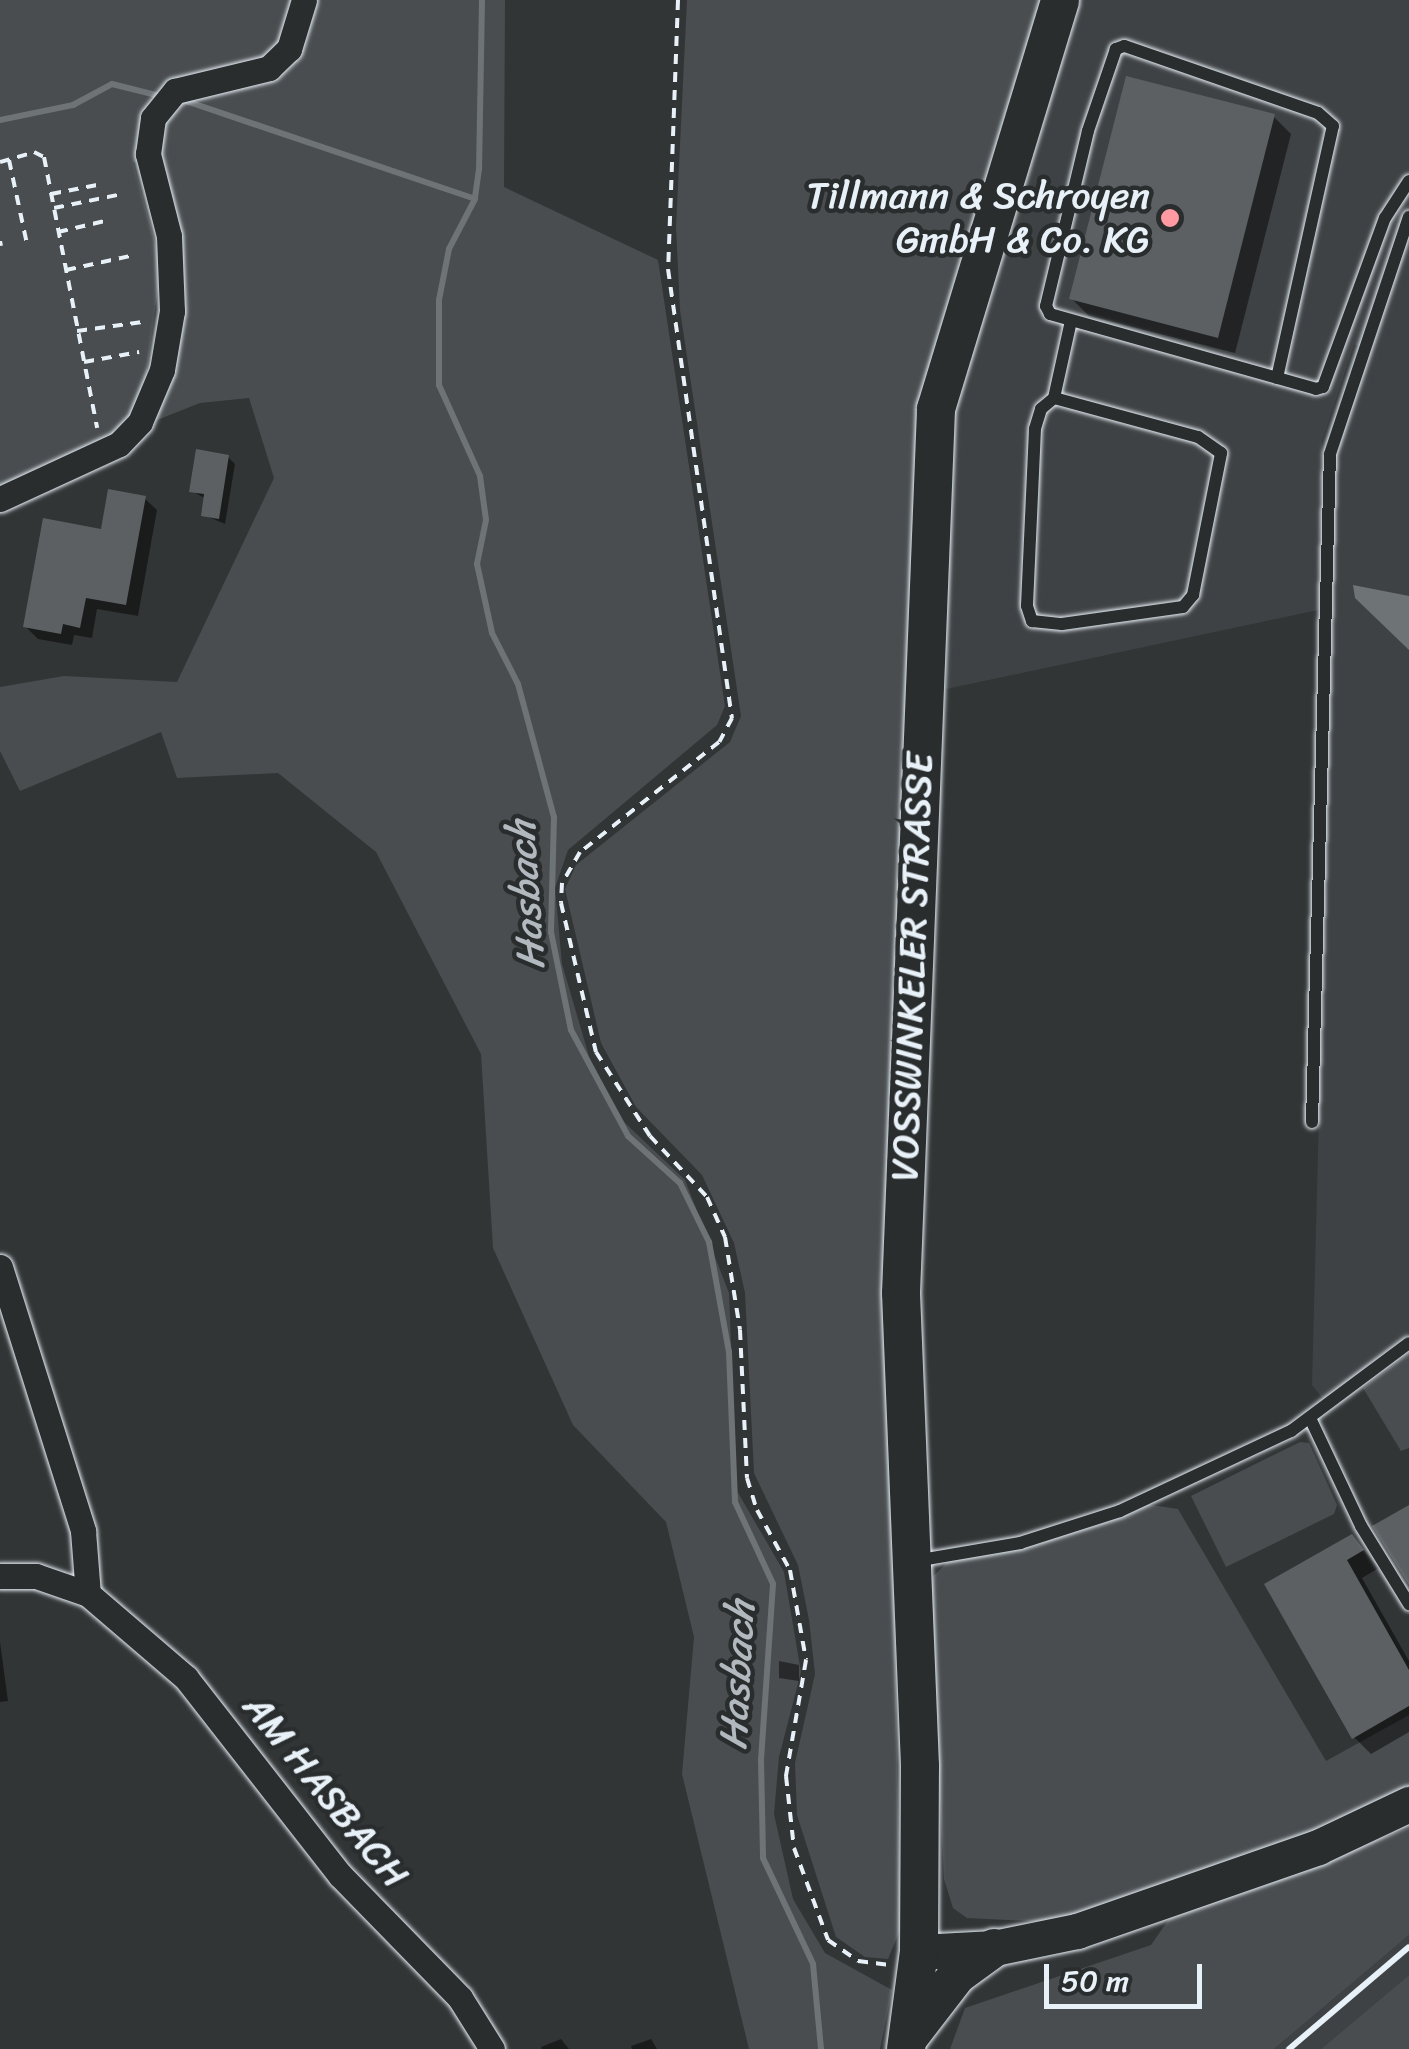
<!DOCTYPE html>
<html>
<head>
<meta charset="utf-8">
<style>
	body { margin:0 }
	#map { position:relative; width:1409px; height:2049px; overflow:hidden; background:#323536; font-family:Sriracha,sans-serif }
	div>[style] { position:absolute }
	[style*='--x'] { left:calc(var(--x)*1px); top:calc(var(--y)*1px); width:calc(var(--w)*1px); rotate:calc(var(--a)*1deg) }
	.built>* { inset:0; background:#3f4244 }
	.green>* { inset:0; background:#494d4f }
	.water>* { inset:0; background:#6e7376 }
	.shadow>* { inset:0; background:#0007 }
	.stream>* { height:6px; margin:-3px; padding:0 3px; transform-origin:3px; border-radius:3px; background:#6e7376 }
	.building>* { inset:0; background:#5c6063 }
	.path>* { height:4px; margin-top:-2px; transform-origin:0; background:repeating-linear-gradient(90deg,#e8f1f8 0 10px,transparent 0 18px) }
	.roads { filter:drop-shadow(0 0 2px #e8f1f8) drop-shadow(0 0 2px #e8f1f8) }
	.lane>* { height:12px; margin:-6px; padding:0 6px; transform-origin:6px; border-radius:6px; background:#2a2d2e }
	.street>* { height:25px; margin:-12.5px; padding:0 12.5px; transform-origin:12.5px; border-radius:12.5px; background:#2a2d2e }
	.secondary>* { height:35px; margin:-17.5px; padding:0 17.5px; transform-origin:17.5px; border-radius:17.5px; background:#2a2d2e }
	.primary>* { height:38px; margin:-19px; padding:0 19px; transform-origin:19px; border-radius:19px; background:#2a2d2e }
	.rail>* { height:6px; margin:-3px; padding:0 3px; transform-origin:3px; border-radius:3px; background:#e8f1f8 }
	.dots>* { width:28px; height:28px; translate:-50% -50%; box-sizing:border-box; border:5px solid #2a2d2e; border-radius:50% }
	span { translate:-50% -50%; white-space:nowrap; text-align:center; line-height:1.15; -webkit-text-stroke:9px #2a2d2e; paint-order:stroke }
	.poi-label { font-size:38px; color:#e8f1f8 }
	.right { translate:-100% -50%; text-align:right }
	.street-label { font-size:38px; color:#e8f1f8 }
	.water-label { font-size:40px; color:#b1b8be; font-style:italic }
	.scale { position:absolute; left:1044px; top:1964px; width:158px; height:45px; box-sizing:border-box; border:5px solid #e8f1f8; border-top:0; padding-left:12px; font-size:30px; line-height:35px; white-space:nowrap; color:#e8f1f8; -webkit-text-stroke:8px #2a2d2e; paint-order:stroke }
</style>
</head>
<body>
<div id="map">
	<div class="built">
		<i style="clip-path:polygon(1080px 0,1409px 0,1409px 1333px,1324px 1400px,1312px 1385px,1336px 451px,1367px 346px,1354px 345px,1322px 440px,1318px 610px,946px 689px,950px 412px)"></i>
		<i style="clip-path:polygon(1409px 1935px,1409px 1975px,1321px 2049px,1274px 2049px)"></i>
	</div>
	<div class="green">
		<i style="clip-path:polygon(0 0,505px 0,504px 187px,658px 260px,725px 706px,717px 725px,568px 850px,555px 888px,562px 964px,591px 1063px,625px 1123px,685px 1180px,729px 1293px,737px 1491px,784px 1572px,801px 1672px,779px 1757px,774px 1814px,793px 1899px,825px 1953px,892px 1990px,880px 2049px,749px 2049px,682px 1774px,694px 1637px,666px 1522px,573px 1425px,493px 1248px,481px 1054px,376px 852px,278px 773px,177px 778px,161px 732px,20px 791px,0 751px,0 687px,64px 676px,177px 682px,274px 478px,249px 398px,200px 403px,152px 422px,172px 378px,184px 305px,155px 159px,133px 162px,161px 264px,144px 394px,116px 437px,0 492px)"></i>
		<i style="clip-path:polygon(687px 0,1043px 0,917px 409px,889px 1305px,900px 1930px,888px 1959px,865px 1957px,836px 1937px,797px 1815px,795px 1763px,815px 1674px,809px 1620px,798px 1565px,754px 1473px,745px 1293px,734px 1243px,702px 1175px,636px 1107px,601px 1043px,565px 889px,576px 865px,730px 742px,741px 716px,680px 310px,676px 227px)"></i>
		<i style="clip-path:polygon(1409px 1353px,1409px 1448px,1401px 1451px,1363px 1388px)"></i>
		<i style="clip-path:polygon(1300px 1442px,1309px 1443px,1337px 1505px,1334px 1514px,1226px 1567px,1191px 1496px)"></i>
		<i style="clip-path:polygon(1145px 1504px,1178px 1509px,1326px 1761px,1409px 1715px,1409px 1790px,1340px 1828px,1051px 1922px,967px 1918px,953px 1908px,944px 1879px,929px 1580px,951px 1559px,1044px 1542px)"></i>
		<i style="clip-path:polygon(1409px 1828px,1409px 1935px,1274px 2049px,950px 2049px,965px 2008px,1151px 1945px,1169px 1919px)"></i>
		<i style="clip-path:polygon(1409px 1975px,1409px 2049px,1321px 2049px)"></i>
	</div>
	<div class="water">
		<i style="clip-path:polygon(1353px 585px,1409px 596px,1409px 650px,1355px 598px)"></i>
	</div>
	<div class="shadow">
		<i style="clip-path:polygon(1274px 117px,1291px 134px,1235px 353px,1089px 316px,1072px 299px)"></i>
		<i style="clip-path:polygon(228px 457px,235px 464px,225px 524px,204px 515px,206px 499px,192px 491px)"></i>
		<i style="clip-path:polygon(144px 498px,157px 510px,138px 616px,97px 609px,92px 638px,74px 635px,72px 645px,38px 639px,26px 627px,103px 532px)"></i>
		<i style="clip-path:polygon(1352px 1537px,1379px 1568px,1362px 1578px,1409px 1661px,1409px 1732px,1371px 1754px,1354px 1737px,1267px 1585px)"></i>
		<i style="clip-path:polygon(0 1642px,8px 1701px,0 1702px)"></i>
		<i style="clip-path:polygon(779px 1661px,799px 1665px,799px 1681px,779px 1678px)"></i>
		<i style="clip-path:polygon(561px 2039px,569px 2049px,542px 2049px,541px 2047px)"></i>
		<i style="clip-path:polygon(651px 2039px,657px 2049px,632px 2049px,631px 2046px)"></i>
	</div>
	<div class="stream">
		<i style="--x:482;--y:0;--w:169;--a:91"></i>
		<i style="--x:479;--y:169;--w:30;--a:98"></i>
		<i style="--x:475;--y:199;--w:56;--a:117.5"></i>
		<i style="--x:449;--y:249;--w:52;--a:101.1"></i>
		<i style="--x:439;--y:300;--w:85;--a:90"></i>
		<i style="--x:439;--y:385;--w:100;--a:65.7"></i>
		<i style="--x:480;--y:476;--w:44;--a:82.2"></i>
		<i style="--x:486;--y:520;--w:45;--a:101.6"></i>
		<i style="--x:477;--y:564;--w:71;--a:77.7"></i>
		<i style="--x:492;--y:633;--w:57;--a:63"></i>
		<i style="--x:518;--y:684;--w:138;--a:74.9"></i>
		<i style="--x:554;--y:817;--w:115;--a:91.5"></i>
		<i style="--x:551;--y:932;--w:100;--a:78.5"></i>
		<i style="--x:571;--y:1030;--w:120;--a:61.7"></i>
		<i style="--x:628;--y:1136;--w:70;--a:42.1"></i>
		<i style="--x:680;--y:1183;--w:66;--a:63.8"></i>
		<i style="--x:709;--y:1242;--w:112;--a:79.7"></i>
		<i style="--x:729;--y:1352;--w:150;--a:87.7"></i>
		<i style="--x:735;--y:1502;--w:90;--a:65.1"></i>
		<i style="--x:773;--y:1584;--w:176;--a:93.9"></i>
		<i style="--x:761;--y:1760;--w:98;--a:88.8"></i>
		<i style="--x:763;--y:1858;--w:117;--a:64.7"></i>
		<i style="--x:813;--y:1964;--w:85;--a:84.6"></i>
		<i style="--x:183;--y:100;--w:308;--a:18.7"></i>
		<i style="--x:0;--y:120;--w:75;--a:-11.6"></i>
		<i style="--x:73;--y:105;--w:44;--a:-28.3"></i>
		<i style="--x:112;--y:84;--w:49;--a:14"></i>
	</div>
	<div class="building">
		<i style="clip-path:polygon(1126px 76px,1275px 114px,1218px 338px,1069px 299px)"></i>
		<i style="clip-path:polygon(196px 449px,229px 455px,219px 519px,201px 516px,204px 494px,189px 492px)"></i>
		<i style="clip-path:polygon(108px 489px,146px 496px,126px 605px,86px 598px,80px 628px,63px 624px,61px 634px,23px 627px,43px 518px,101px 529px)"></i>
		<i style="clip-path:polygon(1409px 1505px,1409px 1585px,1372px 1526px)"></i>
		<i style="clip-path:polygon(1352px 1534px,1364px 1550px,1347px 1560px,1409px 1670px,1409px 1706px,1352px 1739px,1264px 1584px)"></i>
	</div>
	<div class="path">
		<i style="--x:678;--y:0;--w:269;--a:92.1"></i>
		<i style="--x:668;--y:269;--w:454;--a:81.9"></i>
		<i style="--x:732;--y:718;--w:27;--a:118"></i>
		<i style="--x:719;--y:742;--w:177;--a:141.6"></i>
		<i style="--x:580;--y:852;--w:36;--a:120"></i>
		<i style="--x:562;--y:883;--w:20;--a:93"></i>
		<i style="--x:561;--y:903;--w:153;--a:76.8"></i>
		<i style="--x:596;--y:1052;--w:100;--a:57.3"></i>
		<i style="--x:650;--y:1136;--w:83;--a:46.9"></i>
		<i style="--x:707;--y:1197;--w:44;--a:65.8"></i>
		<i style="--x:725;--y:1237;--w:94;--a:80.8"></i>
		<i style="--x:740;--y:1330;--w:148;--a:87.3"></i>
		<i style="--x:747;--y:1478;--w:34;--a:73"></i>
		<i style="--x:757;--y:1510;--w:68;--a:61.2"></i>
		<i style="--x:790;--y:1570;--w:91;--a:79.9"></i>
		<i style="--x:806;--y:1660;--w:118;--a:99.8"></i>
		<i style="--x:786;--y:1776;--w:72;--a:83.7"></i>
		<i style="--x:794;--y:1848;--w:98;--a:69.7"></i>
		<i style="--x:828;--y:1940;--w:37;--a:35"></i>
		<i style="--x:858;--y:1961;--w:32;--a:7"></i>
		<i style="--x:9;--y:160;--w:86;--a:77.9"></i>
		<i style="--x:0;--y:162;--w:35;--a:-16"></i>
		<i style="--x:34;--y:152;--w:11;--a:27"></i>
		<i style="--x:44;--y:157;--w:276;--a:78.9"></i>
		<i style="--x:51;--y:194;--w:52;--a:-11.1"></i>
		<i style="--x:54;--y:208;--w:69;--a:-11.6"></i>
		<i style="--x:58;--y:232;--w:48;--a:-13.2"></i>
		<i style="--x:0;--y:241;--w:5;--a:79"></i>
		<i style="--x:66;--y:270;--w:71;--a:-12.3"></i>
		<i style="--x:77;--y:331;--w:66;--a:-7.9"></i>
		<i style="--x:84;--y:362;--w:56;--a:-10.3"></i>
	</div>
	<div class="roads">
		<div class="lane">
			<i style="--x:1277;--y:378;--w:258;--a:-77.5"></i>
			<i style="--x:1333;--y:126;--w:20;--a:-139"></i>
			<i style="--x:1318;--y:113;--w:205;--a:-160.9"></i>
			<i style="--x:1124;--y:46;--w:9;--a:159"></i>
			<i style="--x:1116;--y:49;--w:87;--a:108.9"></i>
			<i style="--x:1088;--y:131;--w:180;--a:103.5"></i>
			<i style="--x:1046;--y:306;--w:9;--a:63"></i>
			<i style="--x:1050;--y:314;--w:276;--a:15.7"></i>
			<i style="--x:1316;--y:389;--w:7;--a:-16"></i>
			<i style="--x:1323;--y:387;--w:180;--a:-69.9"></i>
			<i style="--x:1385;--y:218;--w:44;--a:-57"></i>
			<i style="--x:1054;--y:398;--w:17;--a:140"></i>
			<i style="--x:1041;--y:409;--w:21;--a:107"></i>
			<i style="--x:1035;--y:429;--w:177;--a:92.6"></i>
			<i style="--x:1027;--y:606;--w:16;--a:72"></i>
			<i style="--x:1032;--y:621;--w:30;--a:6"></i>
			<i style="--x:1062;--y:624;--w:122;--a:-8"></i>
			<i style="--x:1183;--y:607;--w:16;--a:-50"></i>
			<i style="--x:1193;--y:595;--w:145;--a:-78.8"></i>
			<i style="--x:1221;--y:453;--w:28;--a:-145"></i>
			<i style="--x:1198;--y:437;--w:149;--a:-164.8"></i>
			<i style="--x:1054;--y:398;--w:79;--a:-77.6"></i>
			<i style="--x:1312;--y:1122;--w:668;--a:-88.46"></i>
			<i style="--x:1330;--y:454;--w:250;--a:-71.6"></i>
			<i style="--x:1310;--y:1418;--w:119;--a:64.7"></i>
			<i style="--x:1361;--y:1526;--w:92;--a:58.4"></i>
			<i style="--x:915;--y:1561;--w:107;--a:-9.7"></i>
			<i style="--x:1020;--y:1543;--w:105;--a:-17.7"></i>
			<i style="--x:1120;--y:1511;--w:189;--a:-25.1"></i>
			<i style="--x:1291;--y:1431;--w:147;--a:-36.7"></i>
		</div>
		<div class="street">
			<i style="--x:0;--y:499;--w:131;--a:-24.8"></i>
			<i style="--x:119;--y:444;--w:30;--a:-46"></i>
			<i style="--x:140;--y:422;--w:56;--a:-67.1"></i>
			<i style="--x:162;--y:370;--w:60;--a:-80.4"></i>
			<i style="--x:172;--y:311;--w:75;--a:-92.3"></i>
			<i style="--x:169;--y:236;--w:85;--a:-104.4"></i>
			<i style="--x:148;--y:154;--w:36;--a:-82"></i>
			<i style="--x:153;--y:118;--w:35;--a:-51"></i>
			<i style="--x:175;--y:91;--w:97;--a:-13.7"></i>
			<i style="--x:269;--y:68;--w:28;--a:-44"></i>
			<i style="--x:289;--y:49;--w:51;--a:-73"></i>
			<i style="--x:0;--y:1267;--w:277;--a:72.5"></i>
			<i style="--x:83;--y:1531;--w:63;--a:85.5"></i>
			<i style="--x:0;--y:1576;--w:36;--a:0"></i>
			<i style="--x:36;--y:1576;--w:55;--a:19.1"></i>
			<i style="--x:88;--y:1594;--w:129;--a:40.6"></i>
			<i style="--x:186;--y:1678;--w:250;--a:52"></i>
			<i style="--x:340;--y:1875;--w:172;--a:45.7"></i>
			<i style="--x:460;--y:1998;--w:60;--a:57.9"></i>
		</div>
		<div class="secondary">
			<i style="--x:919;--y:1952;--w:75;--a:-3.1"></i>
			<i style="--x:994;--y:1948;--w:85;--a:-11.6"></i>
			<i style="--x:1077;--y:1931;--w:255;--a:-19.2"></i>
			<i style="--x:1318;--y:1847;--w:101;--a:-25.3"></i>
		</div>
		<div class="primary">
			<i style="--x:910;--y:2036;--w:77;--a:-52.4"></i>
			<i style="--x:957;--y:1975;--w:46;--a:-36.1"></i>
			<i style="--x:906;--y:2049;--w:98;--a:-82.4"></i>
			<i style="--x:919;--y:1952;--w:186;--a:-89.7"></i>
			<i style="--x:920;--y:1766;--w:473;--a:-92.3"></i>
			<i style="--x:901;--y:1293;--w:885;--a:-87.73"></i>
			<i style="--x:936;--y:409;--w:427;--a:-73.1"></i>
		</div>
	</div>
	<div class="rail">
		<i style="--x:1289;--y:2049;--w:157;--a:-40.4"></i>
	</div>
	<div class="dots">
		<i style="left:1170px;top:218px;background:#ff9aa2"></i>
	</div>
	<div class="poi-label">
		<span class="right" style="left:1150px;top:218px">Tillmann &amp; Schroyen<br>GmbH &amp; Co. KG</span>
	</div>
	<div class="street-label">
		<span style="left:912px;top:967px;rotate:-88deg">VOSSWINKELER STRASSE</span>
		<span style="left:326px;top:1791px;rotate:51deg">AM HASBACH</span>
	</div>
	<div class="water-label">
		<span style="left:526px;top:895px;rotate:-94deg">Hasbach</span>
		<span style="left:737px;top:1675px;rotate:-87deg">Hasbach</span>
	</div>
	<div class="scale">50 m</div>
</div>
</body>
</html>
